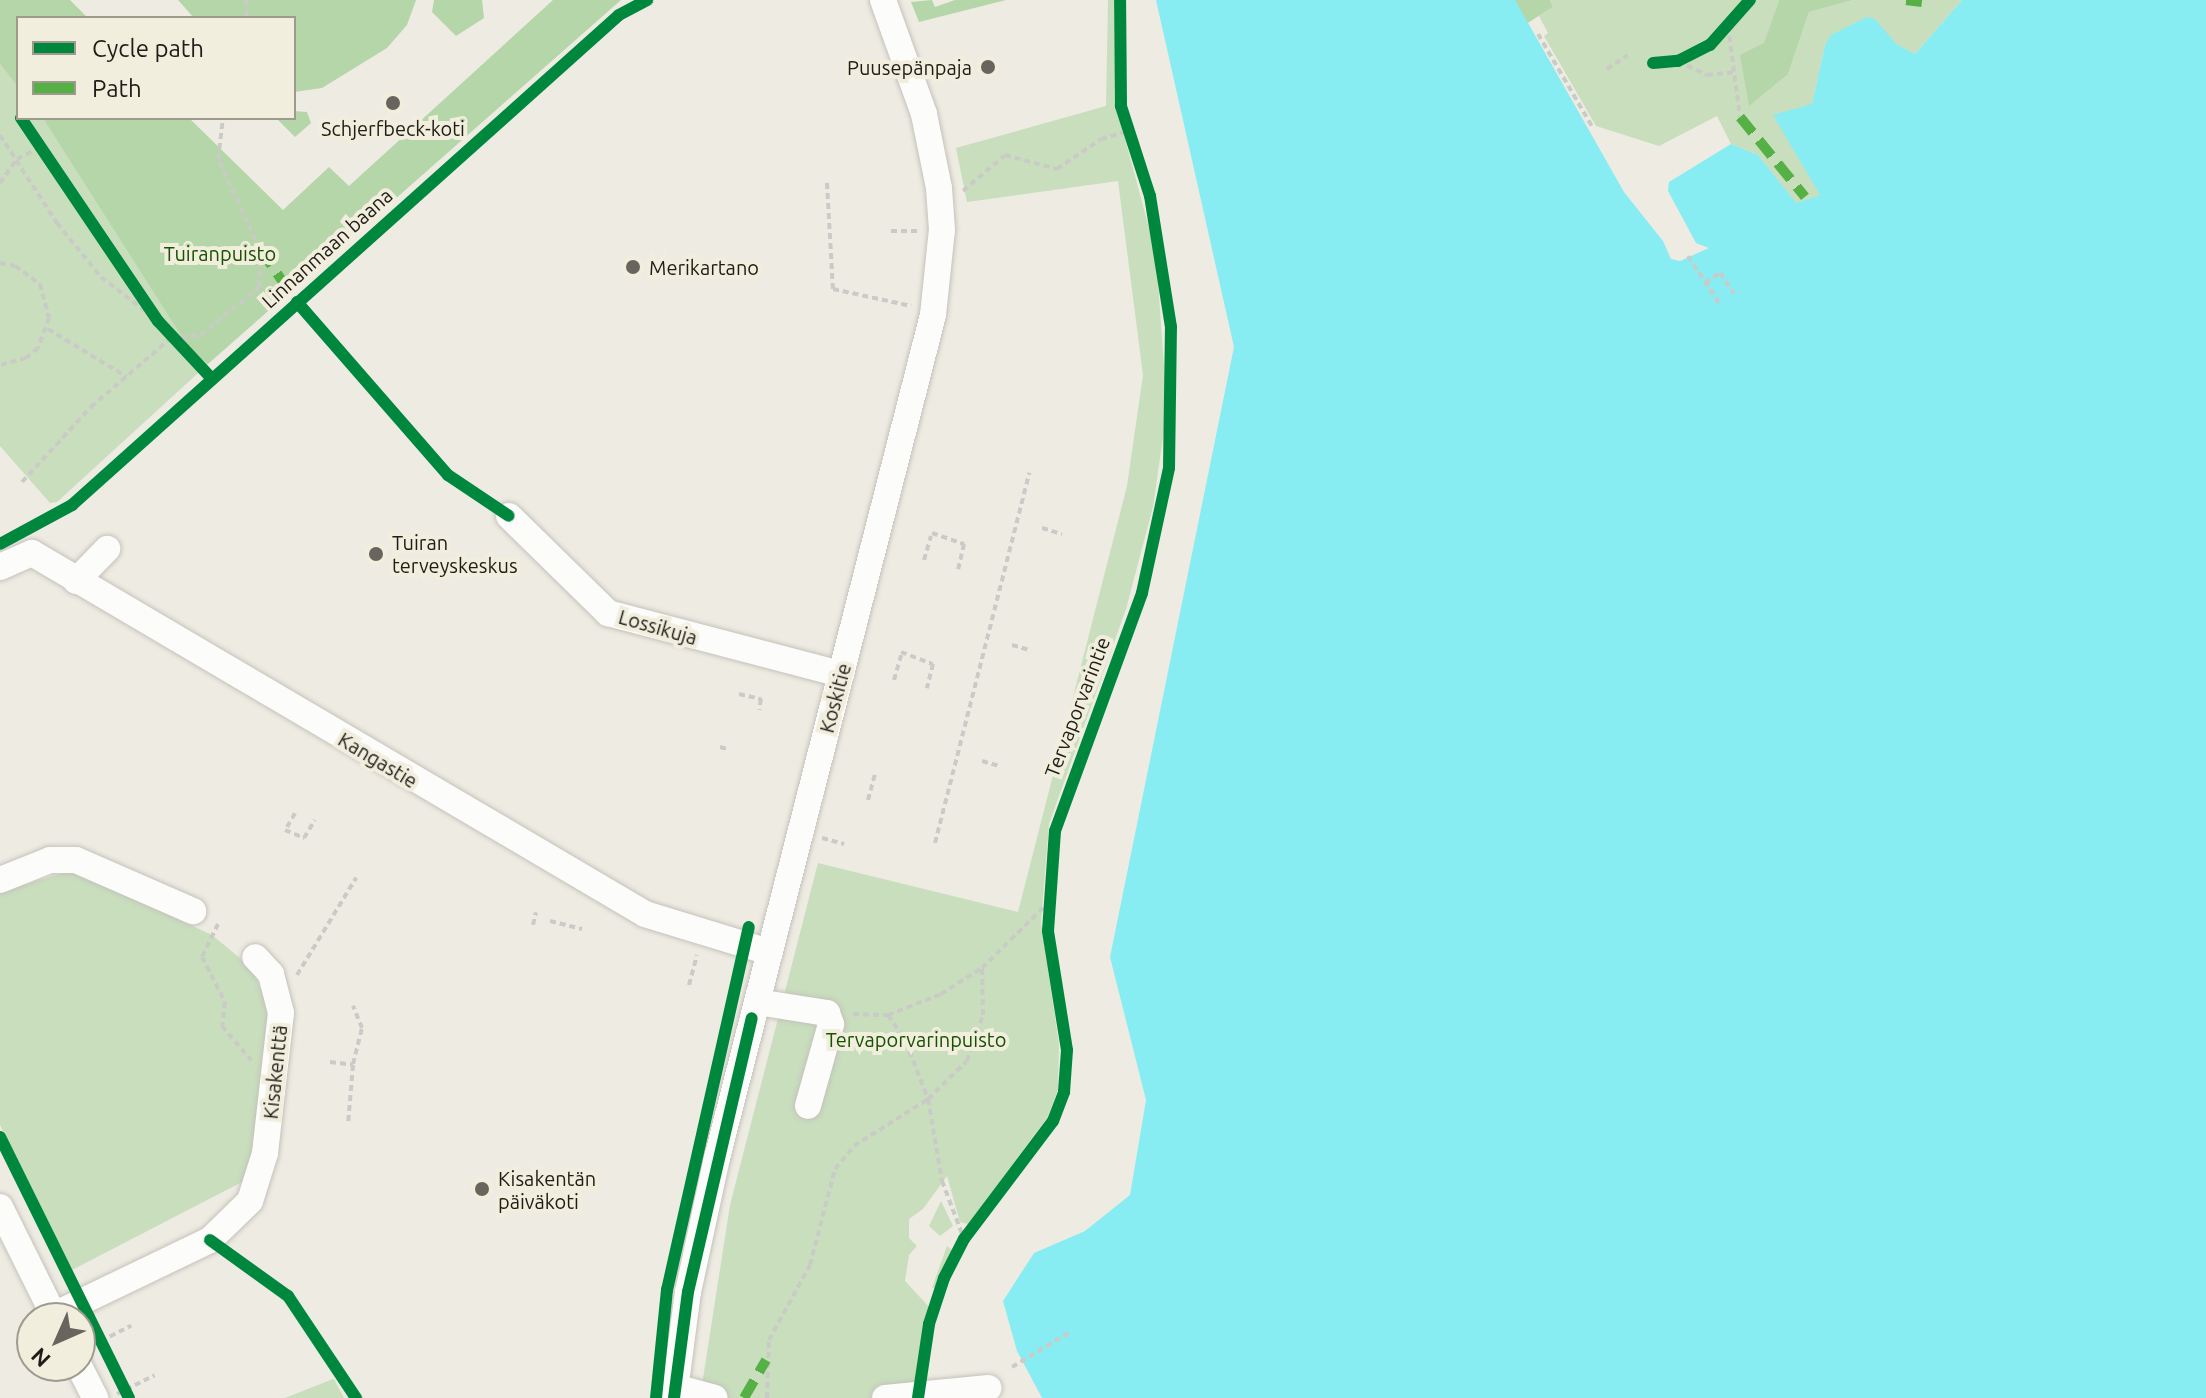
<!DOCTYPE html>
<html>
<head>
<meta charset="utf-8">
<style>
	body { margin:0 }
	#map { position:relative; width:2206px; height:1398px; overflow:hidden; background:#eeebe2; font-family:Ubuntu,sans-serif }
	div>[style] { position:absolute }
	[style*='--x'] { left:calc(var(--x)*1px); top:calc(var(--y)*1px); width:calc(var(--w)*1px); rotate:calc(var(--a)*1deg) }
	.green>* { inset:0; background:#c8debd }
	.forest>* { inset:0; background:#b5d6a8 }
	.water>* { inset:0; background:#88edf2 }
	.path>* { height:4px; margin-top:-2px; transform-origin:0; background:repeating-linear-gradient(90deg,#cacac7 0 6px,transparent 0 10px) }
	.roads { filter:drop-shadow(0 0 2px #c4c2bb) drop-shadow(0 0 2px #c4c2bb) }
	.minor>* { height:26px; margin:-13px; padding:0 13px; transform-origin:13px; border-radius:13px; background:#fcfcfb }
	.quiet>* { height:10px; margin-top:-5px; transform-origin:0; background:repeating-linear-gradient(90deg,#55b145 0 20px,transparent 0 30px) }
	.cycleway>* { height:12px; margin:-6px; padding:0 6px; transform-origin:6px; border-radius:6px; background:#00873e }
	.dots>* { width:22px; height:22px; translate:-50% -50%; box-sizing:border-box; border:4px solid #f2eede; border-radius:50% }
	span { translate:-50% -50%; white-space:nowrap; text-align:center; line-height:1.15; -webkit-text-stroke:8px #f2eede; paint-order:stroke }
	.poi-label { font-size:20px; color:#1e1d17 }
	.right { translate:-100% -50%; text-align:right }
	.left { translate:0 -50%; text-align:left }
	.street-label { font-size:20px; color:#1e1d17 }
	.park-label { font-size:20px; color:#165200 }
	.legend { position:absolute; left:16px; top:16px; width:280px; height:104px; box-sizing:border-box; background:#f2eede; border:2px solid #9d9a8e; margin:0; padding:10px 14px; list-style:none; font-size:24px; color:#1e1d17 }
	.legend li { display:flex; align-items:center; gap:16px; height:40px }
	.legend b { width:40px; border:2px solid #9d9a8e }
	.north { position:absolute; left:16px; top:1302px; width:80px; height:80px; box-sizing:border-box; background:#f2eede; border:2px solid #9d9a8e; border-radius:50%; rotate:225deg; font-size:22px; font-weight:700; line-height:32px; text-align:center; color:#1e1d17 }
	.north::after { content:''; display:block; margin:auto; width:28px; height:36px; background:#67655e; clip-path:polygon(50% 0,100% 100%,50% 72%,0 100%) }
</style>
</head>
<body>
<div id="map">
	<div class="green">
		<i style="clip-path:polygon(1108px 0,1114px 0,1116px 105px,1156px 254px,1167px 409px,1153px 507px,1126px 609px,1049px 824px,1041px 923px,1059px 1044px,1058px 1090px,1047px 1118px,968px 1224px,960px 1222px,947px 1176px,923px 1209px,909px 1219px,909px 1238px,917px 1246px,909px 1255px,905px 1281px,930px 1308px,913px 1398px,700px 1398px,730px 1205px,818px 863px,1018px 912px,1127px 486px,1143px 375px,1118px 181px,967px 202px,956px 148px,1106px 106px)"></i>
		<i style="clip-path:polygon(1550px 0,1779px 0,1764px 44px,1788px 74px,1809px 12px,1853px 0,1962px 0,1915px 54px,1896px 45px,1867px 17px,1825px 45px,1812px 104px,1820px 195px,1796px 204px,1758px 155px,1731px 144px,1717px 116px,1659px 146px,1596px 126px,1544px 36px,1548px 33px,1539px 16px,1553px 7px)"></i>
		<i style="clip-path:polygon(0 64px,18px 87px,18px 118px,43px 118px,57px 136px,191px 351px,208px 364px,57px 502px,50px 503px,0 446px)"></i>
		<i style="clip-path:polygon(73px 870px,212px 935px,252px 968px,270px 1011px,250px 1171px,242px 1182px,72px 1270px,0 1125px,0 892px)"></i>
		<i style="clip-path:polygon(941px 1201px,953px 1226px,940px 1236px,929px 1226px)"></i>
		<i style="clip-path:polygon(947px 1246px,953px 1251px,938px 1287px,932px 1288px)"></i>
		<i style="clip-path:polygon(334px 1379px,344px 1398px,285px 1398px,333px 1379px)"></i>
	</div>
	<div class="forest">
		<i style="clip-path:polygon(0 0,70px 0,88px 18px,18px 18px,18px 87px,0 64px)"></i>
		<i style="clip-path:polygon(178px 0,416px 0,407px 25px,387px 48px,322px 88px,294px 92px,294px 18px,194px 18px)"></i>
		<i style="clip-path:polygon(434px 0,482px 0,484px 18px,456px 36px,432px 12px)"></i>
		<i style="clip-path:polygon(553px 0,621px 0,208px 364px,191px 351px,43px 118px,189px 118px,283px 210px,329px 167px,349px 186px)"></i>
		<i style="clip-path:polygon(932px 0,935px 7px,955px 0,1006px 0,919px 22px,911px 2px)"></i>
		<i style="clip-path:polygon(1515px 0,1550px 0,1553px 7px,1526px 24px)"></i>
		<i style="clip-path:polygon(1779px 0,1853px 0,1809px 12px,1788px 74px,1749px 106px,1740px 55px,1764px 43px)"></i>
		<i style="clip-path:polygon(294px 111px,307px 112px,311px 123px,295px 137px,277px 119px,294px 118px)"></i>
	</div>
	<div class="water">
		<i style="clip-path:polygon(1156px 0,1515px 0,1624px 192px,1663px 241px,1671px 259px,1680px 261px,1709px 248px,1696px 243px,1668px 191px,1669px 182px,1731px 144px,1758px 155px,1796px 203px,1820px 195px,1773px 115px,1812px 104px,1825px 45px,1831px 35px,1867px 17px,1875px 19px,1896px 44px,1915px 54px,1962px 0,2206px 0,2206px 1398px,1042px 1398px,1017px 1351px,1003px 1301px,1034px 1253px,1085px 1231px,1130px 1195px,1146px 1100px,1110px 957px,1234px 347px)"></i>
	</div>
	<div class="path">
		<i style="--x:246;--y:0;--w:18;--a:87"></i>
		<i style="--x:1728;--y:26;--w:92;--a:82.5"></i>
		<i style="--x:1538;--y:34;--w:109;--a:59.7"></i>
		<i style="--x:1678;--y:61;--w:32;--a:26"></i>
		<i style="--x:1707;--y:75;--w:27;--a:-6"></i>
		<i style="--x:1607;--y:69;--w:25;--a:-34"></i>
		<i style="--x:0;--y:135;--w:105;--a:57.1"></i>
		<i style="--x:57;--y:223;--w:70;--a:50.8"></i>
		<i style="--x:101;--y:277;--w:72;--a:37.7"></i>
		<i style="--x:0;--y:183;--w:29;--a:-55"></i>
		<i style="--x:17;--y:159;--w:28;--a:-27"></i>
		<i style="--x:827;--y:183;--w:106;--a:86.8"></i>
		<i style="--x:833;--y:289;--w:80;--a:12.3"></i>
		<i style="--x:963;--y:191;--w:55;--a:-40.6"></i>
		<i style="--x:1005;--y:155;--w:54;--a:15.1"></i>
		<i style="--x:1057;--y:169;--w:53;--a:-34.3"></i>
		<i style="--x:1101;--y:139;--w:29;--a:-16"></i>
		<i style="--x:891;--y:231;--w:29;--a:0"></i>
		<i style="--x:1688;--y:256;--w:60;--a:56.6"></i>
		<i style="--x:0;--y:263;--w:15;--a:11"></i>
		<i style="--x:15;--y:266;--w:31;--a:36"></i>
		<i style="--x:40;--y:284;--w:35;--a:75"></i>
		<i style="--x:49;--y:318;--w:32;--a:110"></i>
		<i style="--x:38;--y:348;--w:16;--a:140"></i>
		<i style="--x:26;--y:358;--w:27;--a:165"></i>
		<i style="--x:1705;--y:283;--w:18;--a:-34"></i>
		<i style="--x:1720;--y:273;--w:25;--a:56"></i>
		<i style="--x:48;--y:329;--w:92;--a:31.3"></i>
		<i style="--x:22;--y:482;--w:102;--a:-47.4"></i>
		<i style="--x:91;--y:407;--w:106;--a:-40.8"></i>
		<i style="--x:171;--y:338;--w:30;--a:-6"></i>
		<i style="--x:201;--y:335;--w:75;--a:-39.6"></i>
		<i style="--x:259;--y:287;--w:38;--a:-88"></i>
		<i style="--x:260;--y:249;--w:99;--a:-115"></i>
		<i style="--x:218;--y:159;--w:41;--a:-83"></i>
		<i style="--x:1042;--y:528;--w:21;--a:17"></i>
		<i style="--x:932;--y:533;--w:34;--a:19"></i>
		<i style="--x:964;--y:544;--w:26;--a:103"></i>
		<i style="--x:924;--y:560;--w:25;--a:-74"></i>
		<i style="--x:1012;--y:645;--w:19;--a:16"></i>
		<i style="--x:901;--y:652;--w:34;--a:21"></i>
		<i style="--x:933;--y:664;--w:25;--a:104"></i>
		<i style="--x:894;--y:680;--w:26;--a:-74"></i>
		<i style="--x:739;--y:694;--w:23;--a:13"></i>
		<i style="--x:761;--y:699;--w:11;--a:100"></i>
		<i style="--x:720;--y:747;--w:7;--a:16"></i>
		<i style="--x:982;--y:761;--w:19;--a:16"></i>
		<i style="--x:868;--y:800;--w:28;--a:-75"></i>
		<i style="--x:287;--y:827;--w:16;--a:-60"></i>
		<i style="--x:285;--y:830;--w:21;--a:23"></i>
		<i style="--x:304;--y:838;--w:21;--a:-59"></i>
		<i style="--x:822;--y:838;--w:23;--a:15"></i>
		<i style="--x:935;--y:843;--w:382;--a:-75.7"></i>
		<i style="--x:550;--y:921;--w:33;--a:14"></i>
		<i style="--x:218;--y:924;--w:37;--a:116"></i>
		<i style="--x:202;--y:957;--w:51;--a:62.9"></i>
		<i style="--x:225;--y:1002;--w:24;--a:97"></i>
		<i style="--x:222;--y:1026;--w:45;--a:49.5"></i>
		<i style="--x:533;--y:925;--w:13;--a:-77"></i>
		<i style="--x:297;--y:975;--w:114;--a:-58.7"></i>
		<i style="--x:689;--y:985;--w:31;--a:-75"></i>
		<i style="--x:853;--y:1014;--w:35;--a:2"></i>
		<i style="--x:888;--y:1015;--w:32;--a:56"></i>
		<i style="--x:906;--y:1042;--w:61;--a:68.9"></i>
		<i style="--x:928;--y:1099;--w:83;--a:80.3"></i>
		<i style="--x:942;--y:1181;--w:62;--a:69.2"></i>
		<i style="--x:888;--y:1015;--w:57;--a:-21.6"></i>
		<i style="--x:941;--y:994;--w:49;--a:-32.4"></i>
		<i style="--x:982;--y:968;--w:94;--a:-44.6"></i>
		<i style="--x:330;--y:1062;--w:23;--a:7"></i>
		<i style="--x:353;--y:1065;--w:60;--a:94.8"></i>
		<i style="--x:353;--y:1064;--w:37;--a:-76"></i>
		<i style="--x:362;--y:1028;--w:24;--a:-112"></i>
		<i style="--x:84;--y:1333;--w:12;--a:-31"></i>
		<i style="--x:101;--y:1341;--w:34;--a:-27"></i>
		<i style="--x:1012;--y:1367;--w:68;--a:-31.1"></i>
		<i style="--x:117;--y:1394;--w:42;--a:-26.6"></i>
		<i style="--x:767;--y:1398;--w:58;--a:-88"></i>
		<i style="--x:769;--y:1340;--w:85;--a:-61.3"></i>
		<i style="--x:810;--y:1265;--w:99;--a:-75.4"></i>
		<i style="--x:835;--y:1169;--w:30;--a:-50"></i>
		<i style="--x:854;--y:1146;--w:88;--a:-32.4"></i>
		<i style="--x:928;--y:1099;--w:54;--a:-44.3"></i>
		<i style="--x:967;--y:1061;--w:49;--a:-70.8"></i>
		<i style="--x:983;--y:1015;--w:47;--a:-91.2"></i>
	</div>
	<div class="roads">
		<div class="minor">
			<i style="--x:509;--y:516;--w:139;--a:44.4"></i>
			<i style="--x:608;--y:613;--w:241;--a:14.7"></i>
			<i style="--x:0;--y:567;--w:35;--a:-24"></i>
			<i style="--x:32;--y:553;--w:711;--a:30.49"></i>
			<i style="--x:645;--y:914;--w:130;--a:17"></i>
			<i style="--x:76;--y:581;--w:45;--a:-45.9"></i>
			<i style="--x:0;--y:880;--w:54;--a:-21.8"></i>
			<i style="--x:50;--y:860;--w:26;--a:0"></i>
			<i style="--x:76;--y:860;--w:128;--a:23.6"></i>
			<i style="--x:770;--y:1004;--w:58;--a:9"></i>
			<i style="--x:827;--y:1013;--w:12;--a:70"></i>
			<i style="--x:831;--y:1024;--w:85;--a:105.7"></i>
			<i style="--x:0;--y:1207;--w:124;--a:63.6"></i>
			<i style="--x:54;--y:1315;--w:173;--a:-25.7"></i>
			<i style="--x:210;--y:1240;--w:56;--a:-44.3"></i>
			<i style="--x:250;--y:1201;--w:50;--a:-72.6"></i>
			<i style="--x:265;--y:1153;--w:141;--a:-83.5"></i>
			<i style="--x:281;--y:1013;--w:40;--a:-104.4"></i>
			<i style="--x:271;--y:974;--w:23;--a:-133"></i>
			<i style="--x:79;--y:1366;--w:36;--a:63"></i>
			<i style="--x:675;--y:1387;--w:41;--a:15.4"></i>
			<i style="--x:674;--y:1398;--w:107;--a:-82.5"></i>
			<i style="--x:688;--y:1292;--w:137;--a:-77.8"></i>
			<i style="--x:717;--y:1158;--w:870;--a:-75.63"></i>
			<i style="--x:933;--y:315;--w:85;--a:-84"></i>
			<i style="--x:942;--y:230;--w:42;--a:-94.1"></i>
			<i style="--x:939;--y:188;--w:76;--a:-101.5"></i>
			<i style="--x:924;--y:114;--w:121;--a:-109.8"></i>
			<i style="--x:885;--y:1398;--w:104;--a:-5.5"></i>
		</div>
	</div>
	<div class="quiet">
		<i style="--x:1906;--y:0;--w:16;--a:7"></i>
		<i style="--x:1740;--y:117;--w:103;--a:50.9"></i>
		<i style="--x:260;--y:249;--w:65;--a:55.1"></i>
		<i style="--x:744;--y:1398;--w:44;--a:-59.9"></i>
	</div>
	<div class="cycleway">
		<i style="--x:1653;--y:63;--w:25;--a:-5"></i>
		<i style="--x:1678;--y:61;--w:36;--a:-27"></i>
		<i style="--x:1710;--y:45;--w:60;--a:-48.4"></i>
		<i style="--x:21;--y:118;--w:245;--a:56"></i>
		<i style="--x:158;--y:321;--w:79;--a:47"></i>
		<i style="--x:297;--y:302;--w:230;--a:48.9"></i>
		<i style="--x:448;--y:475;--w:73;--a:33.9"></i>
		<i style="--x:0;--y:544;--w:82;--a:-28.4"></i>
		<i style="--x:72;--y:505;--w:734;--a:-41.85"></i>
		<i style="--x:619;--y:15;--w:32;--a:-28"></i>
		<i style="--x:0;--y:1137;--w:291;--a:63.7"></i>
		<i style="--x:210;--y:1240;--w:96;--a:35.7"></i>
		<i style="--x:288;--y:1296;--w:123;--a:56.3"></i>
		<i style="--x:656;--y:1398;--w:109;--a:-84.2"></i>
		<i style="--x:667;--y:1290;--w:372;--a:-77.3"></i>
		<i style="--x:674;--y:1398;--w:107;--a:-82.5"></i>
		<i style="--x:688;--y:1292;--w:281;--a:-76.9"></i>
		<i style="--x:918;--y:1398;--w:75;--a:-81.5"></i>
		<i style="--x:929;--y:1324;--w:48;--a:-71.9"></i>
		<i style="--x:944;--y:1278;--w:44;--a:-62.9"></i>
		<i style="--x:964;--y:1239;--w:148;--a:-53"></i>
		<i style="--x:1053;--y:1121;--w:31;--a:-69"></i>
		<i style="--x:1064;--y:1092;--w:42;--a:-85.9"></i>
		<i style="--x:1067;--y:1050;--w:121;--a:-99.1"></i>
		<i style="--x:1048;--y:931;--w:100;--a:-86"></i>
		<i style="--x:1055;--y:831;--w:253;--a:-69.9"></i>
		<i style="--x:1142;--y:593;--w:128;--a:-77.8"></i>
		<i style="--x:1169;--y:468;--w:141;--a:-89.2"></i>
		<i style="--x:1171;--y:327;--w:133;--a:-99.1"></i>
		<i style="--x:1150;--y:196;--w:95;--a:-107.9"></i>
		<i style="--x:1121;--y:106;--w:106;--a:-90.5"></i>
	</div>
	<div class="dots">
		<i style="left:988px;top:67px;background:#67655e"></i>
		<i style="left:393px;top:103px;background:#67655e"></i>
		<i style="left:633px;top:267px;background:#67655e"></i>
		<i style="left:376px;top:554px;background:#67655e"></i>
		<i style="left:482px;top:1189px;background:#67655e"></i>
	</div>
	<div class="poi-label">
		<span class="right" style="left:972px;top:67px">Puusepänpaja</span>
		<span style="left:393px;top:128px">Schjerfbeck-koti</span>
		<span class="left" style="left:649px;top:267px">Merikartano</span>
		<span class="left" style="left:392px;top:554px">Tuiran<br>terveyskeskus</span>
		<span class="left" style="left:498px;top:1190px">Kisakentän<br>päiväkoti</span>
	</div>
	<div class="street-label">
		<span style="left:327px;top:248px;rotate:-42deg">Linnanmaan baana</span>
		<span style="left:658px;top:627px;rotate:16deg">Lossikuja</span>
		<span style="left:835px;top:698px;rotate:-75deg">Koskitie</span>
		<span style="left:1077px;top:707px;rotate:-69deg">Tervaporvarintie</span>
		<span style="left:378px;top:760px;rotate:31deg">Kangastie</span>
		<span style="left:275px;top:1072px;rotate:-84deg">Kisakenttä</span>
	</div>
	<div class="park-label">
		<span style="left:220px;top:253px">Tuiranpuisto</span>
		<span style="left:916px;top:1039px">Tervaporvarinpuisto</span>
	</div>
	<ul class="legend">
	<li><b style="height:10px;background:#00873e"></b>Cycle path</li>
	<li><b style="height:10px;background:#55b145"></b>Path</li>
	</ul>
	<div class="north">N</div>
</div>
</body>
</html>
